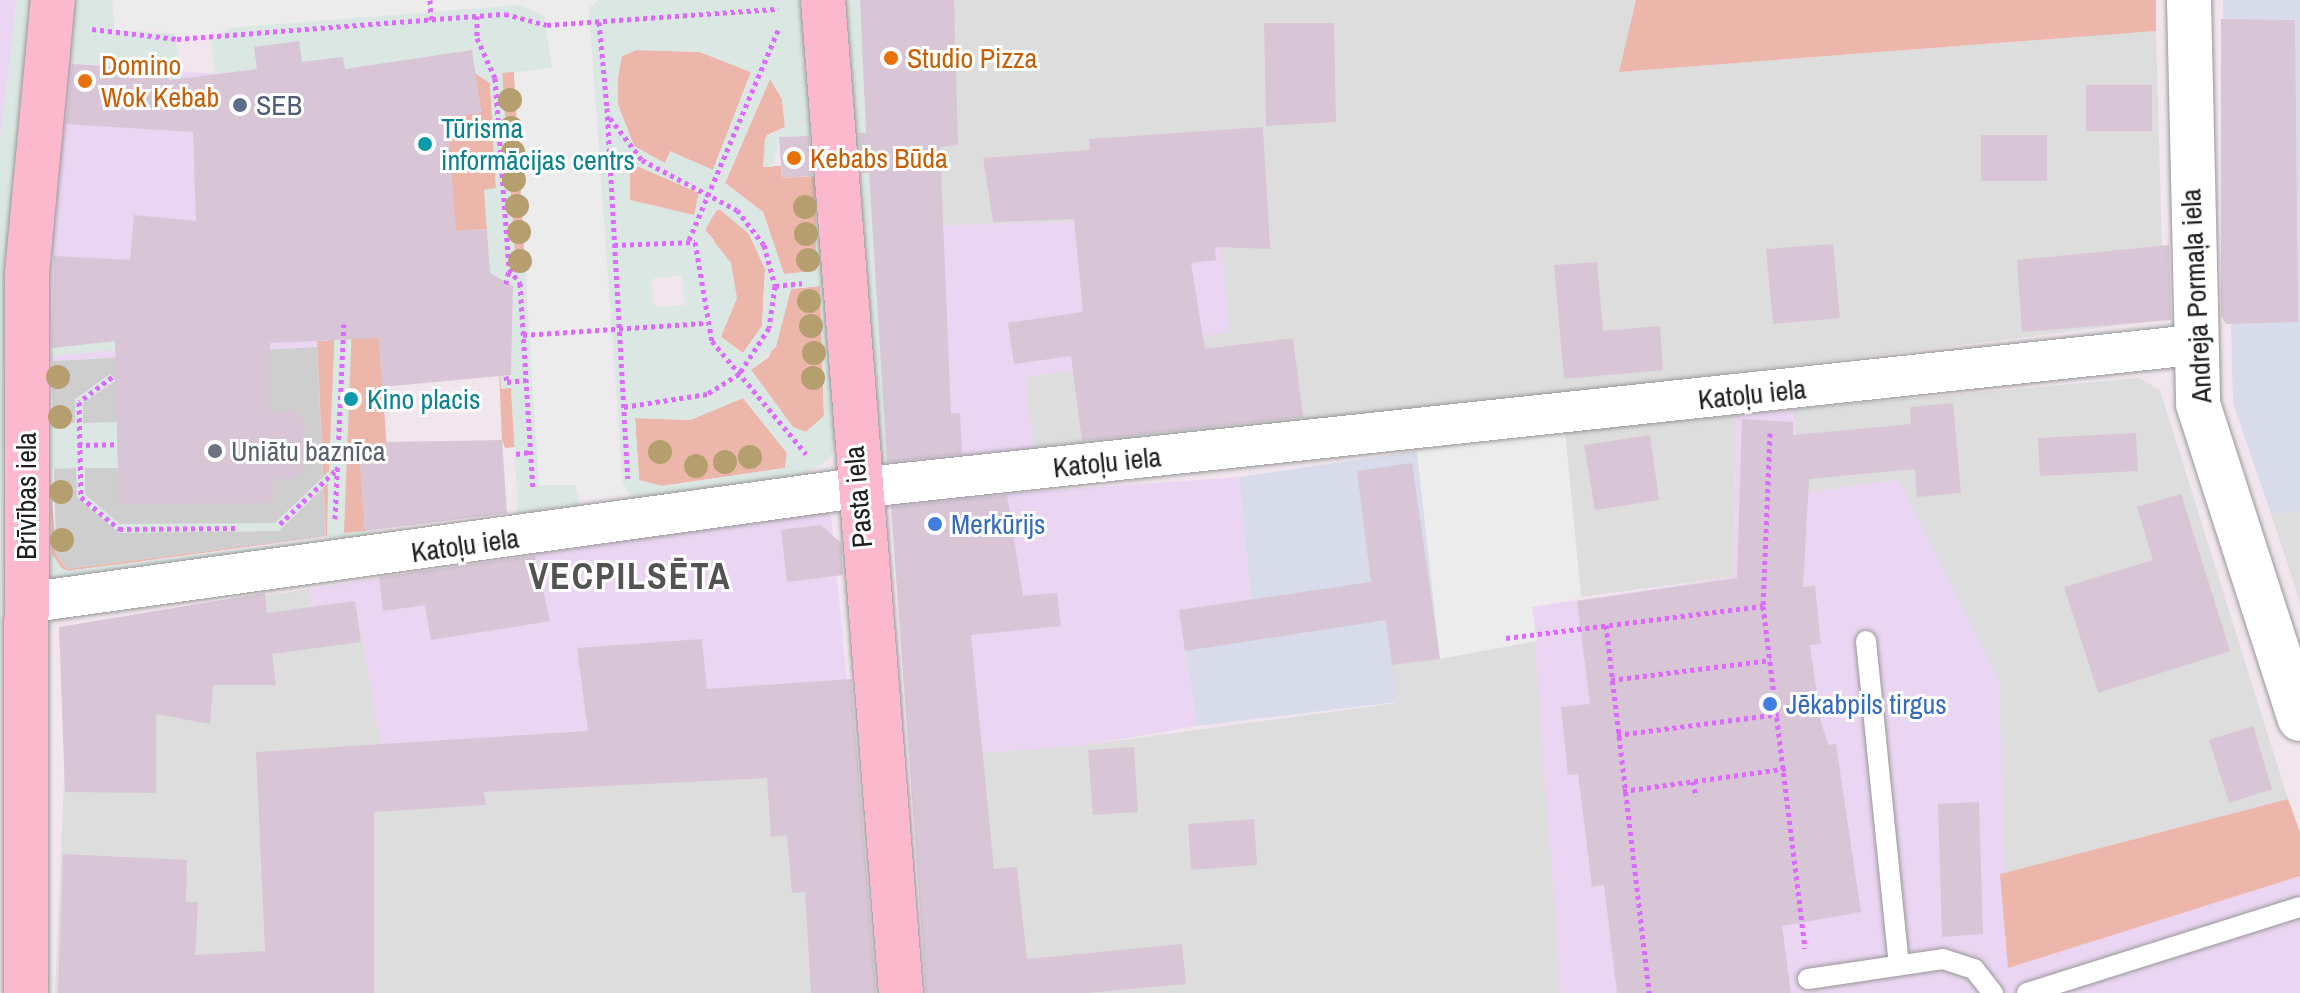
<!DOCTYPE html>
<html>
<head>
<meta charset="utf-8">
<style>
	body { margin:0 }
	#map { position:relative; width:2300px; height:993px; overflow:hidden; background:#f1e6ee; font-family:"Archivo Narrow",sans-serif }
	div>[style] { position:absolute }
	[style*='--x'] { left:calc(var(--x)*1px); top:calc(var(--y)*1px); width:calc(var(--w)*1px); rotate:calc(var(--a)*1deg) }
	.residential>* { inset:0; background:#deddde }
	.commercial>* { inset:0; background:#ead5f2 }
	.industrial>* { inset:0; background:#d8dbea }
	.religious>* { inset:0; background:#cecece }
	.grass>* { inset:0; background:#edb6ab }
	.parking>* { inset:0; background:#ececec }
	.plaza>* { inset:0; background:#dbe7e3 }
	.building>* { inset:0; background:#d8c6d6 }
	.path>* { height:5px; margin-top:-2.5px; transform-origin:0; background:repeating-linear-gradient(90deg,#dc6aff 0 4px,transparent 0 8px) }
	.roads { filter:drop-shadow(0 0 2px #979797) drop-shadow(0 0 2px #979797) }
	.service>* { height:20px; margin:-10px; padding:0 10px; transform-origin:10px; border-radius:10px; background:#fff }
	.minor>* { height:40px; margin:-20px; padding:0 20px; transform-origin:20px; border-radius:20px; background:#fff }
	.tertiary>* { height:44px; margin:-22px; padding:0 22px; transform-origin:22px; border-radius:22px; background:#fff }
	.secondary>* { height:44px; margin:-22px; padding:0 22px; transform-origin:22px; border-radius:22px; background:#fcb9cd }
	.trees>* { width:24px; height:24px; margin:-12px; border-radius:50%; background:#b69f6f }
	.dots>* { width:22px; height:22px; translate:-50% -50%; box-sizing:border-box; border:4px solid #fff; border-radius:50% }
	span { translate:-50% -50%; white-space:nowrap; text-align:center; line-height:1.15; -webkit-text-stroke:6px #fff; paint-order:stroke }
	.food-label { font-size:28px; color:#c56008 }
	.left { translate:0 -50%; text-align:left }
	.service-label { font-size:28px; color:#4e5e75 }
	.culture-label { font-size:28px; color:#0d838f }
	.street-label { font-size:28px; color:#202020 }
	.worship-label { font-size:28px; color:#5b616d }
	.shop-label { font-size:28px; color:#366cbe }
	.district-label { font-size:36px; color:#535353; font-weight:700; letter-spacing:2px }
</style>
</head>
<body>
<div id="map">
	<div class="residential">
		<i style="clip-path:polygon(860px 0,1636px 0,1620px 72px,2156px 31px,2164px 320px,1034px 458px,1025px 377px,1167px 358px,1074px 222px,872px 227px)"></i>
		<i style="clip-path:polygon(2139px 378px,2160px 390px,2288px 799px,2000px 874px,1999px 680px,1899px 480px,1803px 493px,1793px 409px)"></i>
		<i style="clip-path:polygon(1737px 415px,1733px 577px,1581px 597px,1565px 432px)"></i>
		<i style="clip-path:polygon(2300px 511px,2300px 602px,2271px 514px)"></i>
		<i style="clip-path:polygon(310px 589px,313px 607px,355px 601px,385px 764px,856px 772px,876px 993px,55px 993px,66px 732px,59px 627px)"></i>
		<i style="clip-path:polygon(1537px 641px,1561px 993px,935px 993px,914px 758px,1086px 745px,1396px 703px,1391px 664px)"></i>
	</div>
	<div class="commercial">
		<i style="clip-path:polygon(0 0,17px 0,0 138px)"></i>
		<i style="clip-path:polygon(299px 41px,343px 57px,345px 69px,472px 50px,481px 113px,444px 118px,456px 231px,317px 347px,48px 361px,47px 255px,65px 63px,215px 74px,257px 69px,254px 47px)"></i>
		<i style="clip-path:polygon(1217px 207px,1230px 332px,1185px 339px,1167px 358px,1025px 377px,1034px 458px,888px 475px,872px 227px,1074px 222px)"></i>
		<i style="clip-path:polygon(1793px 409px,1803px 493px,1899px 480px,1999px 680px,2008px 967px,2300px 876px,2300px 993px,1561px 993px,1532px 607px,1733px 577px,1737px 415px)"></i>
		<i style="clip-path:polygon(1239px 477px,1251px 599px,1179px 610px,1197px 726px,1086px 745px,914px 758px,891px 502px)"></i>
		<i style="clip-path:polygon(824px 510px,831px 517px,856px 772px,484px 792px,481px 757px,385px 764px,355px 602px,313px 607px,310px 589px)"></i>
	</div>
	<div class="industrial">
		<i style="clip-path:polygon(2223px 0,2300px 0,2300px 511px,2271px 514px,2233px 403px)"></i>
		<i style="clip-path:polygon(1417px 451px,1440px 659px,1392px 665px,1397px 702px,1197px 726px,1179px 610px,1251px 599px,1239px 477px)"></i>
	</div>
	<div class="religious">
		<i style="clip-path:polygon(317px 347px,326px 536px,67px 569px,56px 555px,52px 361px)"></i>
	</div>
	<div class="grass">
		<i style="clip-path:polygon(1636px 0,2156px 0,2156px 31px,1619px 72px)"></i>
		<i style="clip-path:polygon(637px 50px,700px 52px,751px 72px,713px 170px,670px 152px,665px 164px,634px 146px,618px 105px,618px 77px,621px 56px)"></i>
		<i style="clip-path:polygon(502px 72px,514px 72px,525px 268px,516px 269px)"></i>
		<i style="clip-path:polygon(475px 73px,490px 83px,496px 189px,485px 190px,487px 229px,456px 231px,444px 118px,481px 112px)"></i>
		<i style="clip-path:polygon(770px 79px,782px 99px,785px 127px,767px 135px,763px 166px,781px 166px,782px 178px,816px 176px,816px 271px,784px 274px,763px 212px,725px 183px)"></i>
		<i style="clip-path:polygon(638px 166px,699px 193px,694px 216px,630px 200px,630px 171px)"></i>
		<i style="clip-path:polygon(723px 209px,749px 234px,765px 269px,762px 326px,743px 353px,721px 337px,714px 240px,705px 230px,714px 211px)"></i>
		<i style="clip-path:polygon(820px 286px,824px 416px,806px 432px,793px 427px,751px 370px,769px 357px,791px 289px)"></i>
		<i style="clip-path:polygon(497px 324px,501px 388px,511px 388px,515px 447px,505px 448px,502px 440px)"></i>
		<i style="clip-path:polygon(328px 325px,379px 337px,387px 450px,374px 452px,361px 470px,365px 531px,68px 571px,58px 567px,52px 554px,50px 468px,56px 555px,67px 569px,326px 536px,317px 341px,328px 341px)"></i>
		<i style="clip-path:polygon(743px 398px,787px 453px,785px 468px,662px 486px,639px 480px,635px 418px,690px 420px)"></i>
		<i style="clip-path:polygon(2288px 799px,2300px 832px,2300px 876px,2008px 968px,2000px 874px)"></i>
	</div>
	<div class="parking">
		<i style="clip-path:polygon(112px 0,599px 0,589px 14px,620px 473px,629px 495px,581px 499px,580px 492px,539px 486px,514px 72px,552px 68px,544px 16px,519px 5px,229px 28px,177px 39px,168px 30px,115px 30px)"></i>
		<i style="clip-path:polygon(1565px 432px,1581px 597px,1532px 607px,1537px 641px,1440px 659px,1417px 451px)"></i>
	</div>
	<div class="plaza">
		<i style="clip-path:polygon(17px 0,33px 0,5px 263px,0 709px,0 138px)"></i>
		<i style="clip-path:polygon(evenodd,69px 0,112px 0,115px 30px,175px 34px,185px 97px,168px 96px,169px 70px,66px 63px,46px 348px,127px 340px,127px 349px,48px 357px,49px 425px,75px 423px,75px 399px,110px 374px,115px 381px,83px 403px,83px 423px,117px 422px,118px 468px,85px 468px,85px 494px,120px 524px,275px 523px,329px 471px,335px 324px,352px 323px,344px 533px,372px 530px,373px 538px,518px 514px,511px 388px,501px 389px,501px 376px,511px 375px,513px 287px,491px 285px,484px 190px,496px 188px,490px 83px,475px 73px,473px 51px,345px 69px,343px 57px,302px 62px,298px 41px,254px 47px,257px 69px,215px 74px,211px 42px,229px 28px,519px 5px,544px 16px,552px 68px,502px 73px,516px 268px,525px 268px,539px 485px,576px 485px,580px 510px,54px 582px,48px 577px,36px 359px,69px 0,76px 468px,77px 497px,119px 533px,279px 531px,328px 483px,327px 539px,64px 571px,52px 554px,50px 469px,76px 468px)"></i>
		<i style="clip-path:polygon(evenodd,599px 0,801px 0,822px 136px,840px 427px,830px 458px,802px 477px,649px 504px,632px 498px,623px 483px,589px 8px,599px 0,637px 50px,700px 52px,751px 72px,713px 170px,670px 151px,665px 163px,634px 146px,618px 105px,618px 77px,622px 56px,637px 50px,599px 0,770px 79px,782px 98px,785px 127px,765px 138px,763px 167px,773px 167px,780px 137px,815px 136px,816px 271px,784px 274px,763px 212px,725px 183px,770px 79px,599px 0,637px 166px,699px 193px,694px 215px,630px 200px,630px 171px,637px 166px,599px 0,718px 208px,749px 234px,765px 269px,762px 326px,743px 353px,721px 337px,737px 298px,731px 263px,705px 230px,718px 208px,599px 0,681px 275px,685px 305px,655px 307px,651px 279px,681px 275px,599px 0,820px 286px,824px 416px,806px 432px,793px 427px,751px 370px,776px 347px,791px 289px,820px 286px,599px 0,743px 398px,787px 453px,785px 468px,662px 486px,639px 480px,635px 418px,690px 420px,743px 398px)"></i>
		<i style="clip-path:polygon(841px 0,860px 0,888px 475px,879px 473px)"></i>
	</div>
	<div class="building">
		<i style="clip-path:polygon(860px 0,954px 0,958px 145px,940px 147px,951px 414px,960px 413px,962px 454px,887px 462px,869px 173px,862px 173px,859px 133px,866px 133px)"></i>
		<i style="clip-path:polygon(2221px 19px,2295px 20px,2298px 322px,2226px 324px,2221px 315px)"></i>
		<i style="clip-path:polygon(1264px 23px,1334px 23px,1336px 122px,1266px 126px)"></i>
		<i style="clip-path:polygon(299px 41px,302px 62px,343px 57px,345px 69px,472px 50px,481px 113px,447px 117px,456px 231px,487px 229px,490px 273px,513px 286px,511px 375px,382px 387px,379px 338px,270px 343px,270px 412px,296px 411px,305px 422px,307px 465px,298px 478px,273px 479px,273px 503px,119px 505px,115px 341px,52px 348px,54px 256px,130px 260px,134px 215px,196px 221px,193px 132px,66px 124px,72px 64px,169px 70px,169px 80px,257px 69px,254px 47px)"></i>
		<i style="clip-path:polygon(2086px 85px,2152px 85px,2152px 131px,2086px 131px)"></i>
		<i style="clip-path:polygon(1263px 127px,1270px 249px,1215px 247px,1216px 260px,1191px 263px,1205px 349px,1293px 338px,1303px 417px,1082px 441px,1071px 356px,1014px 364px,1008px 323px,1083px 312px,1074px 219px,993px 222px,983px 158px,1090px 150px,1089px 139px)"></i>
		<i style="clip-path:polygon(1981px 135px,2047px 135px,2047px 181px,1981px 181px)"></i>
		<i style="clip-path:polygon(809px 136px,812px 176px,782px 178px,779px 137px)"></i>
		<i style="clip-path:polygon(1833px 244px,1840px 318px,1773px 324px,1766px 249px)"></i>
		<i style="clip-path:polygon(2169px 245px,2171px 320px,2022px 332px,2017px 260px)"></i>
		<i style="clip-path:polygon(1597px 262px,1603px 331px,1660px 326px,1663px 370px,1564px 379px,1554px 265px)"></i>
		<i style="clip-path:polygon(1953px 403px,1961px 493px,1917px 497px,1915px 469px,1809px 479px,1803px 587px,1815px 586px,1821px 644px,1810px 645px,1821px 723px,1829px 745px,1836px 744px,1861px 912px,1782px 926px,1791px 993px,1617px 993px,1604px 885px,1592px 887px,1578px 774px,1568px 775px,1561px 707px,1590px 704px,1577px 601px,1737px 578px,1742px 419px,1793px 422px,1793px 435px,1911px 424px,1910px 407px)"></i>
		<i style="clip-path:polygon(2136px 433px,2138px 471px,2040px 476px,2038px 438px)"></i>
		<i style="clip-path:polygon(1650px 435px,1659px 500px,1595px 510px,1584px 445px)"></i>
		<i style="clip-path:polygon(502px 440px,507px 513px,365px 531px,359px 452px,387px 451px,386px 442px)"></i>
		<i style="clip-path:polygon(1412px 463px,1440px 659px,1392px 665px,1386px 620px,1185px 651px,1179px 610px,1371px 582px,1357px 471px)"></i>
		<i style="clip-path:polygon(2181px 494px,2230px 651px,2098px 693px,2064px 587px,2153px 560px,2137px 507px)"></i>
		<i style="clip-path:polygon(1007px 495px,1023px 596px,1057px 593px,1061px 626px,971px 635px,994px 869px,1017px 867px,1027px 959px,1182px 944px,1186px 984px,1087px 993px,926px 993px,891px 507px)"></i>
		<i style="clip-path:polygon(821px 525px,841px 543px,843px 575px,787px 582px,781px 530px)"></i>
		<i style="clip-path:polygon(535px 556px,550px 621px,431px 640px,425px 605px,383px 611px,379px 577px)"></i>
		<i style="clip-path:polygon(265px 593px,267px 613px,355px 601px,361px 642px,272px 654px,276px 685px,213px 685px,210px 724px,156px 714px,156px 793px,65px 792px,59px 627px)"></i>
		<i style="clip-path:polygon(702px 639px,707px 689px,851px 679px,876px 993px,811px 993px,805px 892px,792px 893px,787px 835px,771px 837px,767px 778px,484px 792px,486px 805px,374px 812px,374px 993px,58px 993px,63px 854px,187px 860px,186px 902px,198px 902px,195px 955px,265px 951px,256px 752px,588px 731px,577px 648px)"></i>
		<i style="clip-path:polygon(2253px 726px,2272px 789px,2229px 803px,2209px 740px)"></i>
		<i style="clip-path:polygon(1134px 747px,1138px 812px,1093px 815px,1088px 750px)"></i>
		<i style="clip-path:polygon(1979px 802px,1983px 934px,1942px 937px,1938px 804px)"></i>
		<i style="clip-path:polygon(1254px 819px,1257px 865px,1191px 870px,1188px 824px)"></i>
	</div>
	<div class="path">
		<i style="--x:430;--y:0;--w:20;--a:87"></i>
		<i style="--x:477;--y:16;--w:22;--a:90"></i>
		<i style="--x:477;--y:38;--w:44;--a:65.8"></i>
		<i style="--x:495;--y:78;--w:192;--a:85.8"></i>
		<i style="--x:509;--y:269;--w:18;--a:52"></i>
		<i style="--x:520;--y:283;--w:207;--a:86.4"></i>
		<i style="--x:599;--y:22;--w:86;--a:84.7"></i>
		<i style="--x:92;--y:29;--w:86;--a:6.7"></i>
		<i style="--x:177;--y:39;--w:329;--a:-4.4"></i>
		<i style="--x:505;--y:14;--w:43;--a:14.7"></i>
		<i style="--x:547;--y:25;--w:232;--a:-4"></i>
		<i style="--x:607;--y:108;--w:371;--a:86.8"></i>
		<i style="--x:610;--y:118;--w:53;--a:52.7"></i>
		<i style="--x:642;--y:160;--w:107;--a:27.8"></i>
		<i style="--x:737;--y:210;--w:44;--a:52.4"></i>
		<i style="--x:764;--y:245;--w:42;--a:75"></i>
		<i style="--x:775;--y:286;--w:42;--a:98.1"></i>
		<i style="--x:769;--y:328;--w:55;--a:123.1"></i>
		<i style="--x:739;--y:374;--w:38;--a:148"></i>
		<i style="--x:707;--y:394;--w:85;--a:171.2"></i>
		<i style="--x:689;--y:240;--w:230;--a:-67"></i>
		<i style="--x:614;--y:245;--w:81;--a:-2.1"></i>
		<i style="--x:695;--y:242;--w:100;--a:80.3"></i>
		<i style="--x:712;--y:341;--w:147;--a:50.2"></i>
		<i style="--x:506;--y:284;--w:14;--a:-78"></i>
		<i style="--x:775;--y:286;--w:27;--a:-6"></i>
		<i style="--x:523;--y:335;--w:182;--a:-3.8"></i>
		<i style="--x:506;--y:376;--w:6;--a:81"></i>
		<i style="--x:507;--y:382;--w:19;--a:-6"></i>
		<i style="--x:112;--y:377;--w:41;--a:142.9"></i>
		<i style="--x:79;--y:402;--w:95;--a:88.8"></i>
		<i style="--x:81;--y:497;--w:50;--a:40.1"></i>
		<i style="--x:119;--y:529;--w:116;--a:-0.5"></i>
		<i style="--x:1770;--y:433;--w:173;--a:92.3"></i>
		<i style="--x:1763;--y:606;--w:345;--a:83"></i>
		<i style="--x:78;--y:445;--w:39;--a:-1"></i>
		<i style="--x:516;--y:454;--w:14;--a:-8"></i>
		<i style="--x:335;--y:519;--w:195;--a:-87.4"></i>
		<i style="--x:280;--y:524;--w:81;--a:-44"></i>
		<i style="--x:1606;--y:625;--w:371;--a:83.3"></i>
		<i style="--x:1506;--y:638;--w:259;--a:-7.1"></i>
		<i style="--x:1611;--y:680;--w:161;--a:-7.1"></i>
		<i style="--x:1617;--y:735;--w:163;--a:-7.4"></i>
		<i style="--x:1693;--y:781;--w:16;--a:79"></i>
		<i style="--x:1623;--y:791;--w:167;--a:-7.9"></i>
	</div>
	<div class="roads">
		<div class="service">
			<i style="--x:1866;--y:641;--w:325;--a:84.2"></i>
			<i style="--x:1808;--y:979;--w:136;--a:-8.4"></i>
			<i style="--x:1943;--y:959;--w:33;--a:18"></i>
			<i style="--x:1974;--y:969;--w:31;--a:52"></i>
			<i style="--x:2027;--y:993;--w:286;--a:-17.5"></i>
		</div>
		<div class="minor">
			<i style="--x:25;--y:603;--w:840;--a:-7.87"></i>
			<i style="--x:857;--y:488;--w:1343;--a:-6.11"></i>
		</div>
		<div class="tertiary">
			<i style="--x:2189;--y:0;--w:404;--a:88.7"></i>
			<i style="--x:2198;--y:404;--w:331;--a:72.1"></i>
		</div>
		<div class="secondary">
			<i style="--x:823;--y:0;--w:996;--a:85.51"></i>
			<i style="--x:26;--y:993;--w:720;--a:-89.92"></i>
			<i style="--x:27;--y:273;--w:274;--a:-84.6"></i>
		</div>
	</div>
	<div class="trees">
		<i style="left:510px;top:100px"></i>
		<i style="left:511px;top:128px"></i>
		<i style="left:513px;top:152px"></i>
		<i style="left:514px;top:180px"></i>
		<i style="left:517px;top:206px"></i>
		<i style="left:805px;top:207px"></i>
		<i style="left:519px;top:232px"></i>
		<i style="left:806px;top:234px"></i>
		<i style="left:808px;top:260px"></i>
		<i style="left:520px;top:261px"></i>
		<i style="left:809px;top:301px"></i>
		<i style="left:811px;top:326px"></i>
		<i style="left:814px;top:353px"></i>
		<i style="left:58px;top:377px"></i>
		<i style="left:813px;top:378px"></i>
		<i style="left:60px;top:417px"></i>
		<i style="left:660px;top:452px"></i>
		<i style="left:750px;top:457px"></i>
		<i style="left:725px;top:462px"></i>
		<i style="left:696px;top:466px"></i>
		<i style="left:61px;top:492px"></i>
		<i style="left:62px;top:540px"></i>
	</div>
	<div class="dots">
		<i style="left:891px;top:58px;background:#e8710a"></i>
		<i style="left:85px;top:81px;background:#e8710a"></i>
		<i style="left:240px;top:105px;background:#5c6f8a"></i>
		<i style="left:425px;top:144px;background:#0f9aa8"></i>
		<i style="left:794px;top:158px;background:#e8710a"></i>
		<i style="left:351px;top:399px;background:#0f9aa8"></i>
		<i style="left:215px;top:451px;background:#6b7280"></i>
		<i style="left:935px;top:524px;background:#3f7fe0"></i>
		<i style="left:1770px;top:704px;background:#3f7fe0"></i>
	</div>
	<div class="food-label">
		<span class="left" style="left:907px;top:58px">Studio Pizza</span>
		<span class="left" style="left:101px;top:81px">Domino<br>Wok Kebab</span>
		<span class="left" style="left:810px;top:158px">Kebabs Būda</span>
	</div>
	<div class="service-label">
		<span class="left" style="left:256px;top:105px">SEB</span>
	</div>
	<div class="culture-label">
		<span class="left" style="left:441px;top:144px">Tūrisma<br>informācijas centrs</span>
		<span class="left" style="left:367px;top:399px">Kino placis</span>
	</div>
	<div class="street-label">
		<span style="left:2196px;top:296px;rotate:-93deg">Andreja Pormaļa iela</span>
		<span style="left:1752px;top:394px;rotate:-6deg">Katoļu iela</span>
		<span style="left:1107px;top:462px;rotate:-6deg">Katoļu iela</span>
		<span style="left:26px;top:496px;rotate:-90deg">Brīvības iela</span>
		<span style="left:858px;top:497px;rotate:-95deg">Pasta iela</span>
		<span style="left:465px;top:545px;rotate:-8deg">Katoļu iela</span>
	</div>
	<div class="worship-label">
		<span class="left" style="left:231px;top:451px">Uniātu baznīca</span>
	</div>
	<div class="shop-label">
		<span class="left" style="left:951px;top:524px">Merkūrijs</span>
		<span class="left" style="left:1786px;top:704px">Jēkabpils tirgus</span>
	</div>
	<div class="district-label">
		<span style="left:630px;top:577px">VECPILSĒTA</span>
	</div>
</div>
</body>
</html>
